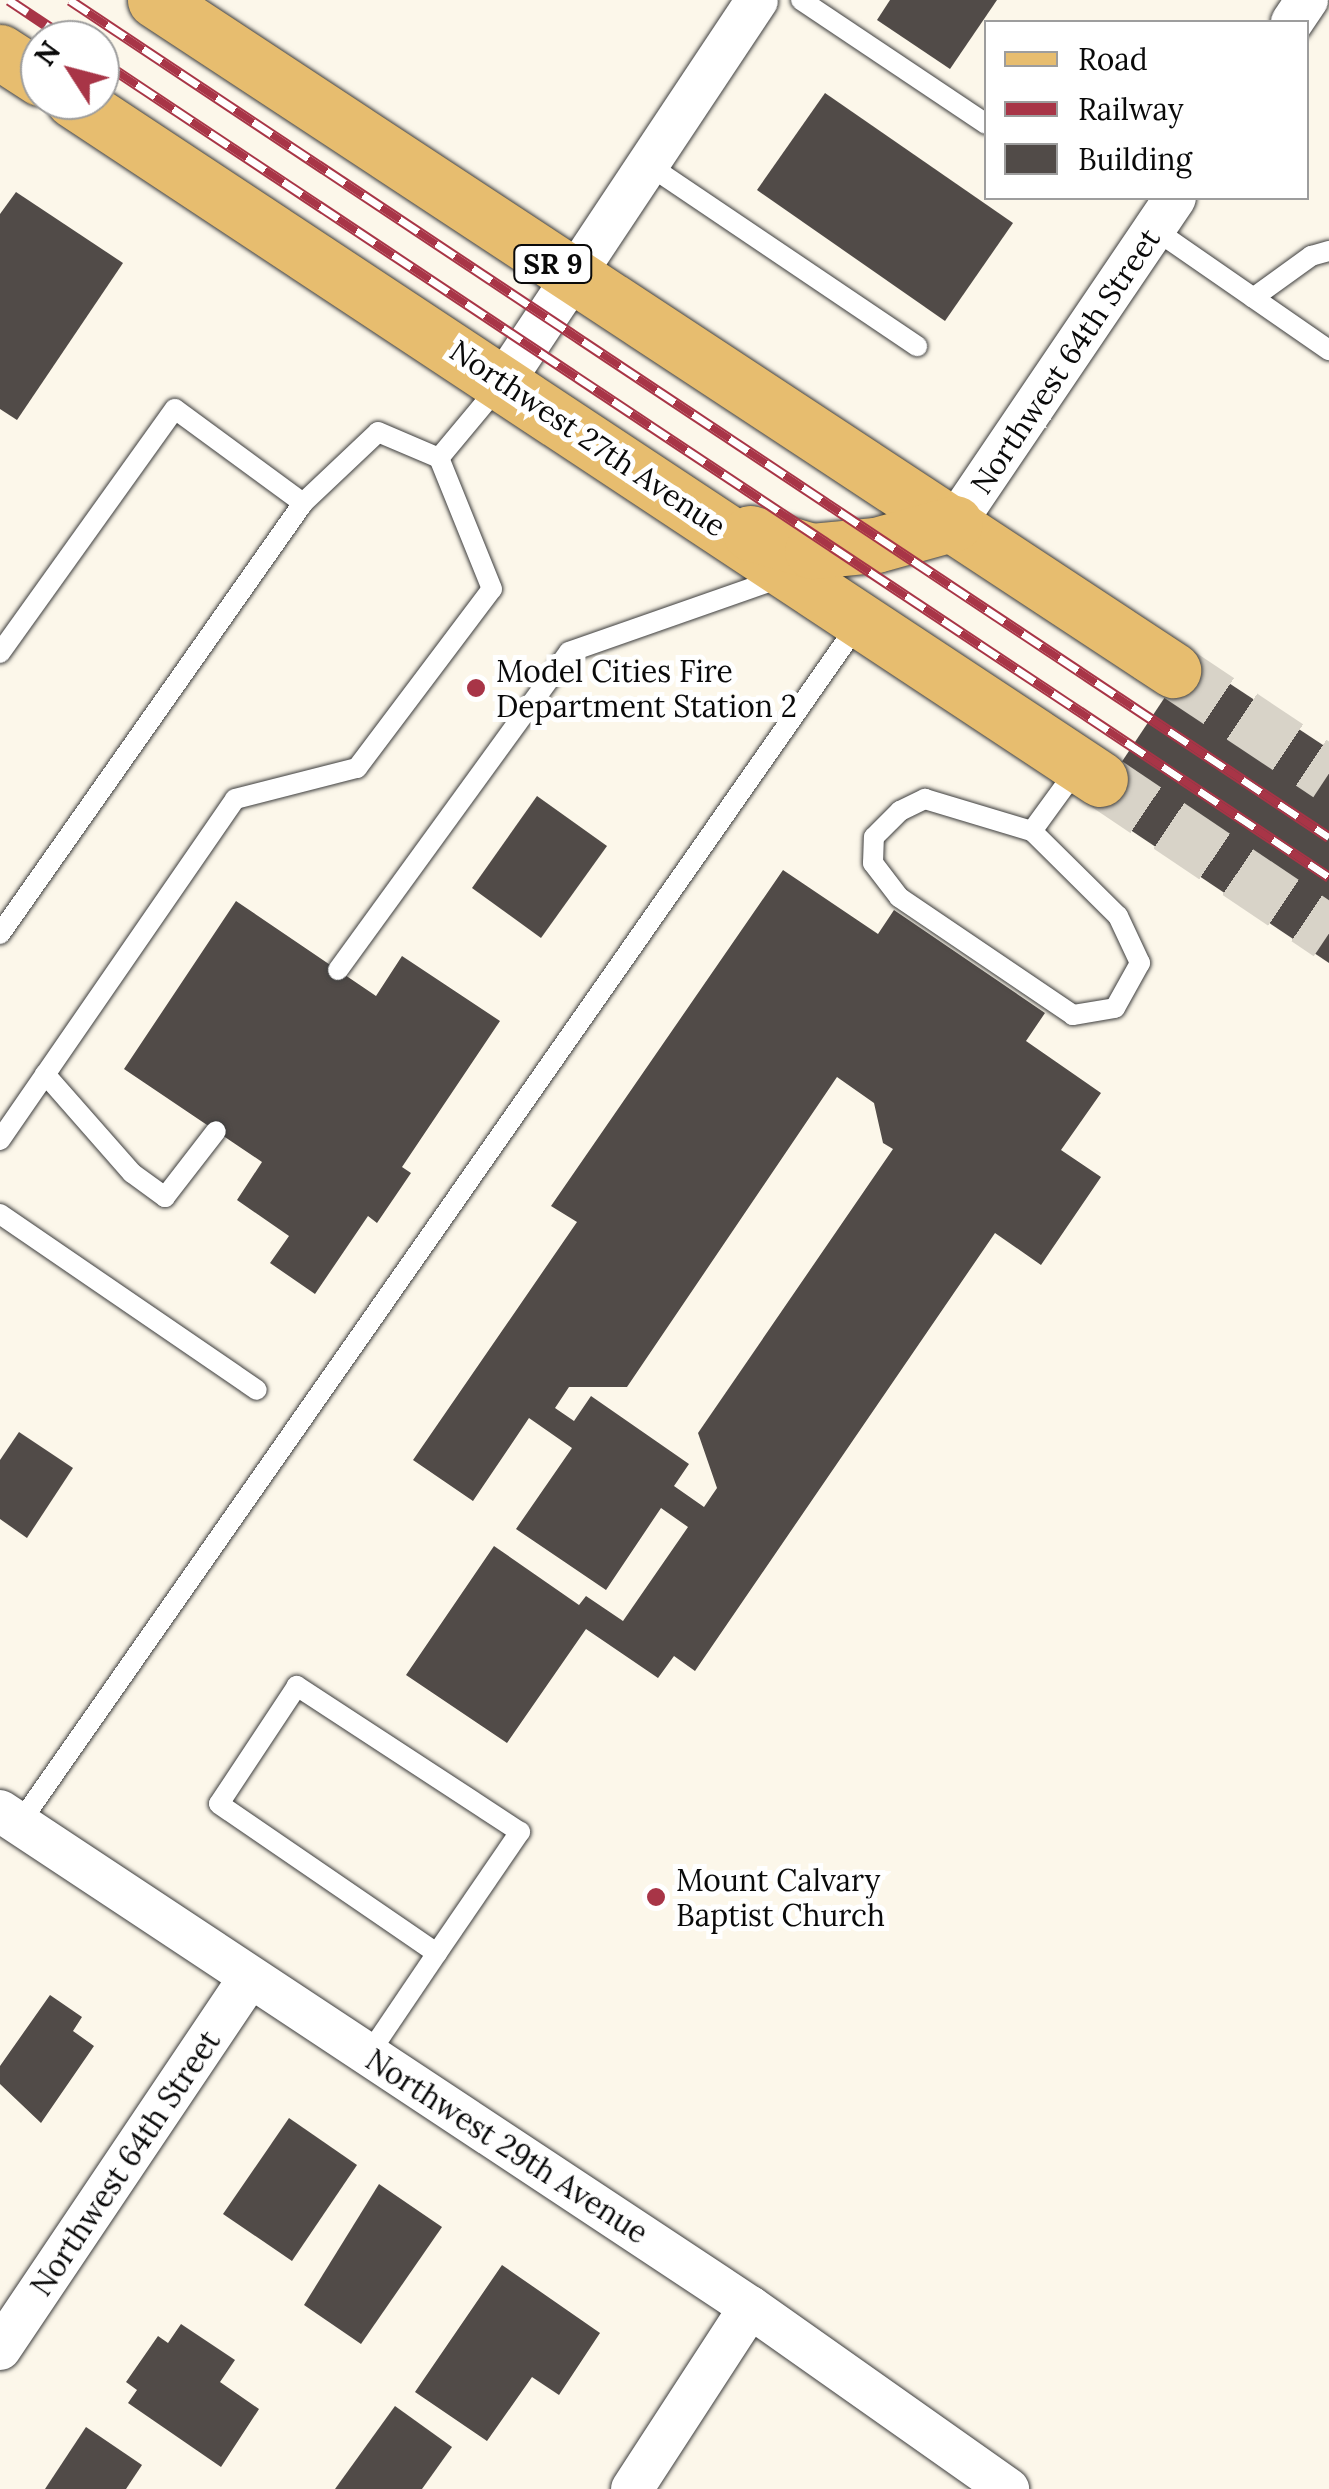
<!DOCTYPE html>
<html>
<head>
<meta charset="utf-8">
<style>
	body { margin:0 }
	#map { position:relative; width:1329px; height:2489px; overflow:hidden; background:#fcf7ea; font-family:Lora,serif }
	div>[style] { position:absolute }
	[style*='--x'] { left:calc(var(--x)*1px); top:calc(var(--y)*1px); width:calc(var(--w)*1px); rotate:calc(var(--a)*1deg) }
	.building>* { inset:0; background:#514b48 }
	.primary-tunnel>* { height:55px; margin-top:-27.5px; transform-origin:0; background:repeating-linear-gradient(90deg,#d8d3c8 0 55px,transparent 0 83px) }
	.roads { filter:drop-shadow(0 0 2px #3d3d3d) drop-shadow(0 0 2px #3d3d3d) }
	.service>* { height:20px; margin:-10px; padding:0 10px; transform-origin:10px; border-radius:10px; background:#fff }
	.minor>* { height:42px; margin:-21px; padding:0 21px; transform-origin:21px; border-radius:21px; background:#fff }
	.primary>* { height:55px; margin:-27.5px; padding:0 27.5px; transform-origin:27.5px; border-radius:27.5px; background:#e7bd6f }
	.rail>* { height:11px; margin-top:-5.5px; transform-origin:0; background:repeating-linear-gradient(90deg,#fff 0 22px,#a83547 0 44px); box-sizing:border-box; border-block:2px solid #a83547 }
	.dots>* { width:28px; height:28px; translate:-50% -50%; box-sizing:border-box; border:5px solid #fff; border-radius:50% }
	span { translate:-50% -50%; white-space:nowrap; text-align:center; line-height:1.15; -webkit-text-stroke:10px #fff; paint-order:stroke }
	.shield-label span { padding:2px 8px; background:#fff; border:2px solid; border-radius:8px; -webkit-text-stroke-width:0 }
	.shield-label { font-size:28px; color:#0a0a0a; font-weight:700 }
	.street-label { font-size:30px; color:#0a0a0a }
	.poi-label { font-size:30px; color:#0a0a0a }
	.left { translate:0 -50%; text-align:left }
	.legend { position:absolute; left:984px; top:20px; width:325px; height:180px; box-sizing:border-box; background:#fff; border:2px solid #9d9d9d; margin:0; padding:12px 18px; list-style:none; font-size:30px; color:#0a0a0a }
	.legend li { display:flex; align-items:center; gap:20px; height:50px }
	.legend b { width:50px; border:2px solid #9d9d9d }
	.north { position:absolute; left:20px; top:20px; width:100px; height:100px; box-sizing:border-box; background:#fff; border:2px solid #9d9d9d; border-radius:50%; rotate:306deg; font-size:28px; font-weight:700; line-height:40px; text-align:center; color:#0a0a0a }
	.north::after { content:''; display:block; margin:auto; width:35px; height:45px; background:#a83547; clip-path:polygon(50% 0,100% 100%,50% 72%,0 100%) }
</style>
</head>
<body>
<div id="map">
	<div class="building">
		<i style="clip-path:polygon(890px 0,997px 0,950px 69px,877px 20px)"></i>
		<i style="clip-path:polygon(825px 93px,1013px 223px,945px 321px,757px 190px)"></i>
		<i style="clip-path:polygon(16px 192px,123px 263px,17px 420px,0 409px,0 214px)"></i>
		<i style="clip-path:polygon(1191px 658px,1329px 749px,1329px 963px,1093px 805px)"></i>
		<i style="clip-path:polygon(537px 796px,607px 846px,541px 938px,472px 888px)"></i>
		<i style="clip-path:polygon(evenodd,783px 870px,878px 934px,894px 910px,1045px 1013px,1026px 1041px,1101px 1093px,1061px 1150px,1101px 1177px,1041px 1265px,995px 1233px,695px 1671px,674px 1656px,658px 1678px,586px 1629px,507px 1743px,406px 1675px,494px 1546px,579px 1605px,586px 1596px,623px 1621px,688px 1527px,661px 1508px,606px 1590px,516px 1529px,572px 1448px,529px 1418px,473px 1501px,413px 1460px,577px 1222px,551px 1206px,783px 870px,837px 1077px,874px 1103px,883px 1143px,893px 1149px,698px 1433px,717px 1488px,704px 1507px,674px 1486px,689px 1464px,591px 1396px,574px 1421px,555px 1408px,569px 1387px,627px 1387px,837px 1077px)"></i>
		<i style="clip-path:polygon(236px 901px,376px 996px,402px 956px,500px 1021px,402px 1167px,411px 1173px,377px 1223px,368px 1216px,315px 1294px,270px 1263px,289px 1236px,237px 1200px,262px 1162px,124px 1069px)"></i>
		<i style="clip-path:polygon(19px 1432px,73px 1468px,27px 1538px,0 1519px,0 1460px)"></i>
		<i style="clip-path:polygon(50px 1995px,82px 2017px,73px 2031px,94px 2046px,41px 2123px,0 2084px,0 2066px)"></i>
		<i style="clip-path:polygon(289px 2118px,357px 2165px,292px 2261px,223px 2214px)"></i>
		<i style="clip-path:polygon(379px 2184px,442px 2227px,361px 2344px,304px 2305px)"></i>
		<i style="clip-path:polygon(502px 2265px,600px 2333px,559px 2395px,532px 2377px,487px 2441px,415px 2392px)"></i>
		<i style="clip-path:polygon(181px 2324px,235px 2360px,220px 2382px,259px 2409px,221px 2467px,128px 2403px,137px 2390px,126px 2382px,158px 2336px,168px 2343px)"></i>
		<i style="clip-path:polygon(395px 2406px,452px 2447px,422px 2489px,335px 2489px)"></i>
		<i style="clip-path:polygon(86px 2427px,142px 2465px,126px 2489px,45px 2489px)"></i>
	</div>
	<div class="primary-tunnel">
		<i style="--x:1173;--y:670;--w:187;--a:33.7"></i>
		<i style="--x:1100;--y:779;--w:276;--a:33.9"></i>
	</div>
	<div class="roads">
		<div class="service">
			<i style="--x:801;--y:0;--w:223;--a:33.8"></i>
			<i style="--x:647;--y:164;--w:326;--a:34"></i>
			<i style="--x:1154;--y:229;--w:213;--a:34.7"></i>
			<i style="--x:1253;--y:298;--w:72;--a:-35.9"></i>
			<i style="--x:1311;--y:256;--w:19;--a:-16"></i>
			<i style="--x:0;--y:653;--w:300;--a:-54.4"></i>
			<i style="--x:175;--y:409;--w:159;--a:36.3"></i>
			<i style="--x:925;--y:799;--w:112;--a:16.7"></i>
			<i style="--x:1032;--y:831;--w:121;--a:44.7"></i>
			<i style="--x:1118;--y:916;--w:52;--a:64.9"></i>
			<i style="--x:1140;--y:963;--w:51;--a:119.1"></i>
			<i style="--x:1115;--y:1008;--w:43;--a:170.5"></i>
			<i style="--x:1073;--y:1015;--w:210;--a:-145.9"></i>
			<i style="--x:899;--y:897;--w:43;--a:-127.4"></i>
			<i style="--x:873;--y:863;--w:26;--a:-88"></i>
			<i style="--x:874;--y:837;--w:37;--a:-45"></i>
			<i style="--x:900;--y:811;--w:28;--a:-26"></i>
			<i style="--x:1032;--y:831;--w:78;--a:-53.9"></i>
			<i style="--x:0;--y:934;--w:527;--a:-54.89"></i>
			<i style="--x:303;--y:503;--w:103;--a:-43.4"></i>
			<i style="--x:378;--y:432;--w:66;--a:23.1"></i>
			<i style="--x:338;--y:970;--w:393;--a:-54"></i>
			<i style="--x:569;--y:652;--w:224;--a:-19.3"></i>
			<i style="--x:45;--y:1074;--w:132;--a:48.7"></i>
			<i style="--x:132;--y:1173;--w:41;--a:36"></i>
			<i style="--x:165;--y:1197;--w:83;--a:-52.3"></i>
			<i style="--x:0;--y:1140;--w:414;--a:-55.4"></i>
			<i style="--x:235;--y:799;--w:126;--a:-14.3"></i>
			<i style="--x:357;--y:768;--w:224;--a:-53"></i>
			<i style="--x:492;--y:589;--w:141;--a:-112"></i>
			<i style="--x:439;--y:458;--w:94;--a:-50.2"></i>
			<i style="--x:0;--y:1214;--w:311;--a:34.4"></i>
			<i style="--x:19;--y:1824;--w:1468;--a:-55.04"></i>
			<i style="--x:368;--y:2055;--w:123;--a:-55.9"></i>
			<i style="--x:437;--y:1953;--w:147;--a:-55.6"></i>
			<i style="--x:520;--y:1832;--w:267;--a:-146.8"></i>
			<i style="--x:297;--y:1686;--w:141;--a:123.5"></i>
			<i style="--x:219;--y:1804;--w:264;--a:34.4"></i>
		</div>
		<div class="minor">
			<i style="--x:1292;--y:22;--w:27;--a:-56"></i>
			<i style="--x:504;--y:381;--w:457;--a:-56.4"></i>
			<i style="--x:955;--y:523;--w:392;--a:-55.9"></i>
			<i style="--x:0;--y:1811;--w:899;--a:33.48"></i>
			<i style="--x:750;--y:2307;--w:316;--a:35.2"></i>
			<i style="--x:0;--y:2349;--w:448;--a:-56.1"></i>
			<i style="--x:632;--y:2489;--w:217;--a:-57"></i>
		</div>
		<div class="primary">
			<i style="--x:155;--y:0;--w:1219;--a:33.35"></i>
			<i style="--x:0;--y:52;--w:48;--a:33"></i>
			<i style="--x:73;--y:100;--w:1231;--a:33.47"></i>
			<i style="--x:750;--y:533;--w:65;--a:16.2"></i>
			<i style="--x:812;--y:551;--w:64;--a:-5.4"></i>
			<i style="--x:876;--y:545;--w:82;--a:-15.6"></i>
		</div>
	</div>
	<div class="rail">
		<i style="--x:9;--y:0;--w:72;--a:33.7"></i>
		<i style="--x:70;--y:0;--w:1512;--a:33.62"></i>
		<i style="--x:100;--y:60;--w:1476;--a:33.61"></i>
	</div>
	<div class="dots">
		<i style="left:476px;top:688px;background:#a83547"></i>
		<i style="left:656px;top:1897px;background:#a83547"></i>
	</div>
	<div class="shield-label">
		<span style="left:553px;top:264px">SR 9</span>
	</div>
	<div class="street-label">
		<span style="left:1065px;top:361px;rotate:-56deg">Northwest 64th Street</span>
		<span style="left:588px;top:438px;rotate:34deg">Northwest 27th Avenue</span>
		<span style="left:507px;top:2146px;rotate:33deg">Northwest 29th Avenue</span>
		<span style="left:125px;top:2163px;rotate:-56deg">Northwest 64th Street</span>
	</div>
	<div class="poi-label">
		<span class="left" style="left:496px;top:688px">Model Cities Fire<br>Department Station 2</span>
		<span class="left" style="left:676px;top:1897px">Mount Calvary<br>Baptist Church</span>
	</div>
	<ul class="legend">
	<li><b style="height:12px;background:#e7bd6f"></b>Road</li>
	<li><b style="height:12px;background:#a83547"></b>Railway</li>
	<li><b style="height:28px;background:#514b48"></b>Building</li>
	</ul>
	<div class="north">N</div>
</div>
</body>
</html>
